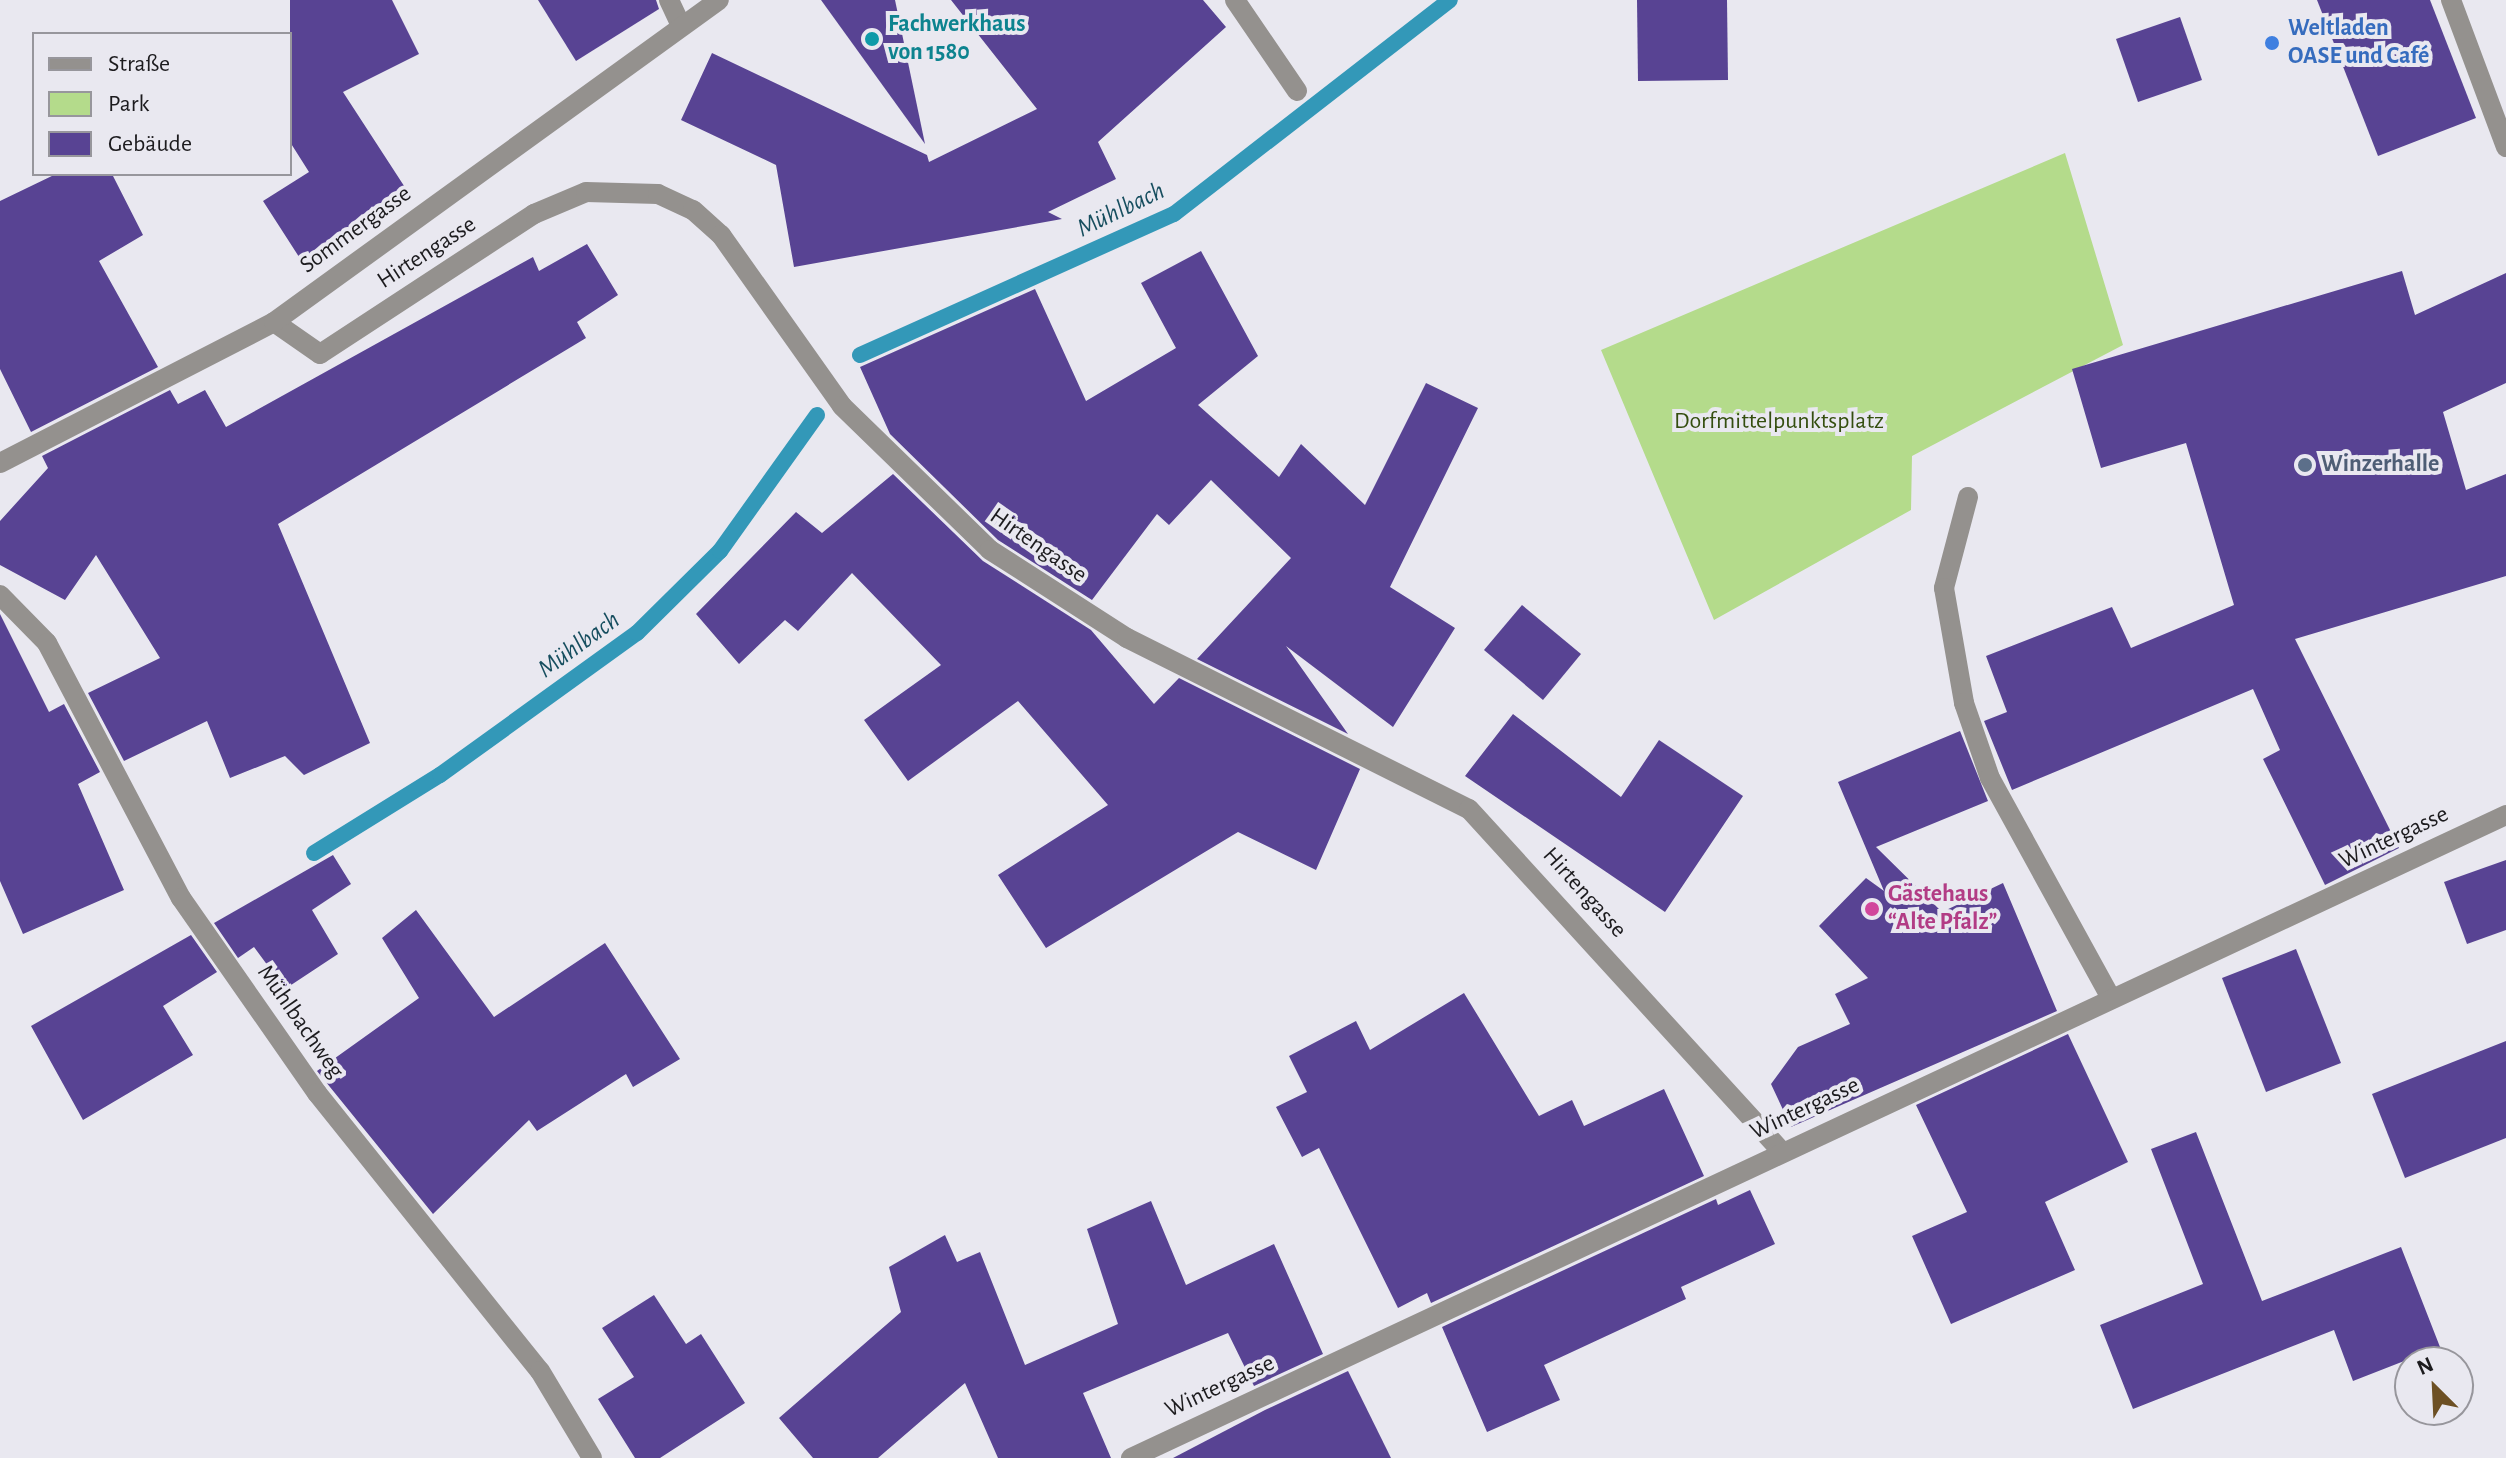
<!DOCTYPE html>
<html>
<head>
<meta charset="utf-8">
<style>
	body { margin:0 }
	#map { position:relative; width:2506px; height:1458px; overflow:hidden; background:#e9e8f0; font-family:"Alegreya Sans",sans-serif }
	div>[style] { position:absolute }
	[style*='--x'] { left:calc(var(--x)*1px); top:calc(var(--y)*1px); width:calc(var(--w)*1px); rotate:calc(var(--a)*1deg) }
	.green>* { inset:0; background:#b4db8b }
	.stream>* { height:16px; margin:-8px; padding:0 8px; transform-origin:8px; border-radius:8px; background:#3398b8 }
	.building>* { inset:0; background:#584393 }
	.minor>* { height:20px; margin:-10px; padding:0 10px; transform-origin:10px; border-radius:10px; background:#94918e }
	.dots>* { width:22px; height:22px; translate:-50% -50%; box-sizing:border-box; border:4px solid #e9e8f0; border-radius:50% }
	span { translate:-50% -50%; white-space:nowrap; text-align:center; line-height:1.15; -webkit-text-stroke:8px #e9e8f0; paint-order:stroke }
	.culture-label { font-size:24px; color:#0d838f; font-weight:700 }
	.left { translate:0 -50%; text-align:left }
	.shop-label { font-size:24px; color:#366cbe; font-weight:700 }
	.street-label { font-size:24px; color:#1c1b1e }
	.park-label { font-size:24px; color:#344e0f }
	.service-label { font-size:24px; color:#4e5e75; font-weight:700 }
	.hotel-label { font-size:24px; color:#b23c85; font-weight:700 }
	.water-label { font-size:26px; color:#174e5f; font-style:italic }
	.legend { position:absolute; left:32px; top:32px; width:260px; height:144px; box-sizing:border-box; background:#e9e8f0; border:2px solid #97969c; margin:0; padding:10px 14px; list-style:none; font-size:24px; color:#1c1b1e }
	.legend li { display:flex; align-items:center; gap:16px; height:40px }
	.legend b { width:40px; border:2px solid #97969c }
	.north { position:absolute; left:2394px; top:1346px; width:80px; height:80px; box-sizing:border-box; background:#e9e8f0; border:2px solid #97969c; border-radius:50%; rotate:336deg; font-size:22px; font-weight:700; line-height:32px; text-align:center; color:#1c1b1e }
	.north::after { content:''; display:block; margin:auto; width:28px; height:36px; background:#6d5024; clip-path:polygon(50% 0,100% 100%,50% 72%,0 100%) }
</style>
</head>
<body>
<div id="map">
	<div class="green">
		<i style="clip-path:polygon(2065px 153px,2123px 345px,1912px 456px,1911px 510px,1714px 620px,1601px 350px)"></i>
	</div>
	<div class="stream">
		<i style="--x:860;--y:355;--w:344;--a:-24.2"></i>
		<i style="--x:1174;--y:214;--w:349;--a:-37.8"></i>
		<i style="--x:314;--y:853;--w:148;--a:-31.8"></i>
		<i style="--x:440;--y:775;--w:243;--a:-35.8"></i>
		<i style="--x:637;--y:633;--w:117;--a:-44.7"></i>
		<i style="--x:720;--y:551;--w:167;--a:-54.5"></i>
	</div>
	<div class="building">
		<i style="clip-path:polygon(290px 0,392px 0,419px 54px,343px 92px,408px 192px,301px 260px,263px 201px,309px 172px,290px 142px)"></i>
		<i style="clip-path:polygon(538px 0,656px 0,659px 9px,576px 61px)"></i>
		<i style="clip-path:polygon(821px 0,895px 0,925px 144px)"></i>
		<i style="clip-path:polygon(951px 0,1203px 0,1226px 27px,1098px 142px,1116px 179px,1048px 212px,1062px 219px,794px 267px,776px 165px,681px 120px,712px 53px,927px 155px,929px 162px,1037px 109px)"></i>
		<i style="clip-path:polygon(1637px 0,1727px 0,1728px 80px,1638px 81px)"></i>
		<i style="clip-path:polygon(2317px 0,2430px 0,2476px 118px,2378px 156px)"></i>
		<i style="clip-path:polygon(2180px 17px,2202px 80px,2138px 102px,2116px 39px)"></i>
		<i style="clip-path:polygon(56px 174px,112px 174px,143px 235px,99px 261px,158px 367px,31px 432px,0 369px,0 201px)"></i>
		<i style="clip-path:polygon(587px 244px,618px 295px,577px 322px,586px 338px,278px 524px,370px 743px,304px 775px,285px 756px,230px 778px,207px 721px,124px 761px,88px 693px,160px 658px,96px 555px,65px 600px,0 565px,0 521px,48px 468px,42px 456px,170px 390px,178px 404px,205px 390px,226px 427px,533px 257px,539px 271px)"></i>
		<i style="clip-path:polygon(1201px 251px,1258px 356px,1198px 405px,1279px 477px,1301px 444px,1365px 505px,1426px 383px,1478px 408px,1390px 587px,1455px 628px,1393px 727px,1286px 646px,1348px 734px,1197px 659px,1291px 558px,1211px 480px,1169px 525px,1157px 514px,1092px 600px,998px 540px,890px 434px,860px 367px,1035px 289px,1086px 401px,1176px 348px,1141px 283px)"></i>
		<i style="clip-path:polygon(2402px 271px,2415px 315px,2506px 273px,2506px 383px,2443px 412px,2466px 490px,2506px 474px,2506px 576px,2295px 639px,2399px 848px,2325px 885px,2263px 759px,2280px 750px,2253px 689px,2012px 790px,1984px 721px,2007px 712px,1986px 656px,2112px 607px,2131px 648px,2234px 605px,2186px 443px,2101px 468px,2072px 369px)"></i>
		<i style="clip-path:polygon(893px 474px,983px 561px,1091px 630px,1154px 704px,1179px 678px,1360px 769px,1316px 870px,1238px 832px,1046px 948px,998px 875px,1108px 805px,1018px 701px,908px 781px,864px 720px,941px 665px,852px 573px,798px 631px,785px 620px,739px 664px,696px 614px,796px 512px,822px 533px)"></i>
		<i style="clip-path:polygon(1522px 605px,1581px 654px,1543px 700px,1484px 650px)"></i>
		<i style="clip-path:polygon(0 614px,49px 712px,64px 704px,100px 772px,78px 784px,124px 890px,23px 934px,0 881px)"></i>
		<i style="clip-path:polygon(1513px 714px,1621px 797px,1659px 740px,1743px 796px,1665px 912px,1465px 776px)"></i>
		<i style="clip-path:polygon(1960px 731px,1988px 801px,1876px 847px,1942px 912px,2003px 883px,2057px 1011px,1791px 1127px,1771px 1084px,1798px 1047px,1850px 1024px,1835px 994px,1868px 978px,1819px 926px,1866px 878px,1884px 891px,1838px 782px)"></i>
		<i style="clip-path:polygon(333px 855px,351px 884px,312px 910px,338px 954px,285px 989px,254px 947px,238px 958px,214px 923px)"></i>
		<i style="clip-path:polygon(2506px 860px,2506px 930px,2467px 944px,2444px 882px)"></i>
		<i style="clip-path:polygon(416px 910px,494px 1017px,605px 943px,680px 1059px,633px 1087px,626px 1074px,537px 1131px,529px 1120px,433px 1214px,317px 1071px,419px 998px,382px 938px)"></i>
		<i style="clip-path:polygon(191px 935px,217px 972px,163px 1006px,193px 1055px,83px 1120px,31px 1026px)"></i>
		<i style="clip-path:polygon(2296px 949px,2341px 1063px,2266px 1092px,2222px 978px)"></i>
		<i style="clip-path:polygon(1464px 993px,1539px 1116px,1572px 1100px,1584px 1126px,1664px 1089px,1704px 1176px,1431px 1303px,1427px 1293px,1398px 1308px,1319px 1148px,1302px 1157px,1276px 1107px,1307px 1092px,1289px 1056px,1356px 1021px,1370px 1050px)"></i>
		<i style="clip-path:polygon(2068px 1034px,2128px 1162px,2045px 1202px,2075px 1270px,1951px 1324px,1912px 1236px,1967px 1212px,1916px 1105px)"></i>
		<i style="clip-path:polygon(2506px 1041px,2506px 1138px,2405px 1178px,2372px 1094px)"></i>
		<i style="clip-path:polygon(2196px 1132px,2262px 1301px,2401px 1247px,2440px 1347px,2353px 1381px,2334px 1330px,2133px 1409px,2100px 1325px,2203px 1284px,2151px 1149px)"></i>
		<i style="clip-path:polygon(1750px 1190px,1775px 1244px,1681px 1287px,1686px 1299px,1544px 1365px,1560px 1400px,1487px 1432px,1442px 1327px,1716px 1199px,1718px 1205px)"></i>
		<i style="clip-path:polygon(1151px 1201px,1186px 1285px,1274px 1244px,1323px 1354px,1254px 1386px,1228px 1333px,1083px 1393px,1111px 1458px,998px 1458px,965px 1383px,878px 1458px,813px 1458px,779px 1418px,901px 1312px,889px 1267px,945px 1235px,957px 1262px,980px 1252px,1025px 1365px,1118px 1324px,1087px 1229px)"></i>
		<i style="clip-path:polygon(654px 1295px,686px 1344px,701px 1334px,745px 1403px,660px 1458px,635px 1458px,598px 1399px,634px 1377px,602px 1328px)"></i>
		<i style="clip-path:polygon(1348px 1371px,1391px 1458px,1173px 1458px,1265px 1410px)"></i>
	</div>
	<div class="minor">
		<i style="--x:669;--y:0;--w:29;--a:65"></i>
		<i style="--x:1235;--y:0;--w:110;--a:55.7"></i>
		<i style="--x:2451;--y:0;--w:157;--a:69.5"></i>
		<i style="--x:274;--y:322;--w:56;--a:34.8"></i>
		<i style="--x:320;--y:354;--w:256;--a:-33.2"></i>
		<i style="--x:534;--y:214;--w:56;--a:-22.9"></i>
		<i style="--x:586;--y:192;--w:72;--a:1.6"></i>
		<i style="--x:658;--y:194;--w:38;--a:25"></i>
		<i style="--x:693;--y:210;--w:38;--a:42"></i>
		<i style="--x:721;--y:235;--w:209;--a:54.7"></i>
		<i style="--x:842;--y:406;--w:206;--a:44.2"></i>
		<i style="--x:990;--y:550;--w:163;--a:32.7"></i>
		<i style="--x:1127;--y:638;--w:382;--a:26.6"></i>
		<i style="--x:1469;--y:809;--w:460;--a:47.6"></i>
		<i style="--x:0;--y:463;--w:308;--a:-27.2"></i>
		<i style="--x:274;--y:322;--w:549;--a:-35.89"></i>
		<i style="--x:1968;--y:497;--w:94;--a:104.8"></i>
		<i style="--x:1944;--y:588;--w:117;--a:80.1"></i>
		<i style="--x:1964;--y:703;--w:79;--a:70.9"></i>
		<i style="--x:1990;--y:778;--w:251;--a:61.2"></i>
		<i style="--x:0;--y:595;--w:67;--a:45.6"></i>
		<i style="--x:47;--y:643;--w:288;--a:62.3"></i>
		<i style="--x:181;--y:898;--w:238;--a:55.1"></i>
		<i style="--x:317;--y:1093;--w:356;--a:51.3"></i>
		<i style="--x:540;--y:1371;--w:101;--a:59.1"></i>
		<i style="--x:1131;--y:1458;--w:1518;--a:-25.06"></i>
	</div>
	<div class="dots">
		<i style="left:872px;top:39px;background:#0f9aa8"></i>
		<i style="left:2272px;top:43px;background:#3f7fe0"></i>
		<i style="left:2305px;top:465px;background:#5c6f8a"></i>
		<i style="left:1872px;top:909px;background:#d1479c"></i>
	</div>
	<div class="culture-label">
		<span class="left" style="left:888px;top:39px">Fachwerkhaus<br>von 1580</span>
	</div>
	<div class="shop-label">
		<span class="left" style="left:2288px;top:43px">Weltladen<br>OASE und Café</span>
	</div>
	<div class="street-label">
		<span style="left:356px;top:230px;rotate:-36deg">Sommergasse</span>
		<span style="left:427px;top:253px;rotate:-33deg">Hirtengasse</span>
		<span style="left:1038px;top:546px;rotate:35deg">Hirtengasse</span>
		<span style="left:2394px;top:838px;rotate:-25deg">Wintergasse</span>
		<span style="left:1584px;top:893px;rotate:48deg">Hirtengasse</span>
		<span style="left:300px;top:1022px;rotate:55deg">Mühlbachweg</span>
		<span style="left:1805px;top:1109px;rotate:-25deg">Wintergasse</span>
		<span style="left:1220px;top:1387px;rotate:-25deg">Wintergasse</span>
	</div>
	<div class="park-label">
		<span style="left:1779px;top:422px">Dorfmittelpunktsplatz</span>
	</div>
	<div class="service-label">
		<span class="left" style="left:2321px;top:465px">Winzerhalle</span>
	</div>
	<div class="hotel-label">
		<span class="left" style="left:1888px;top:909px">Gästehaus<br>“Alte Pfalz”</span>
	</div>
	<div class="water-label">
		<span style="left:1121px;top:210px;rotate:-26deg">Mühlbach</span>
		<span style="left:579px;top:645px;rotate:-36deg">Mühlbach</span>
	</div>
	<ul class="legend">
	<li><b style="height:10px;background:#94918e"></b>Straße</li>
	<li><b style="height:22px;background:#b4db8b"></b>Park</li>
	<li><b style="height:22px;background:#584393"></b>Gebäude</li>
	</ul>
	<div class="north">N</div>
</div>
</body>
</html>
